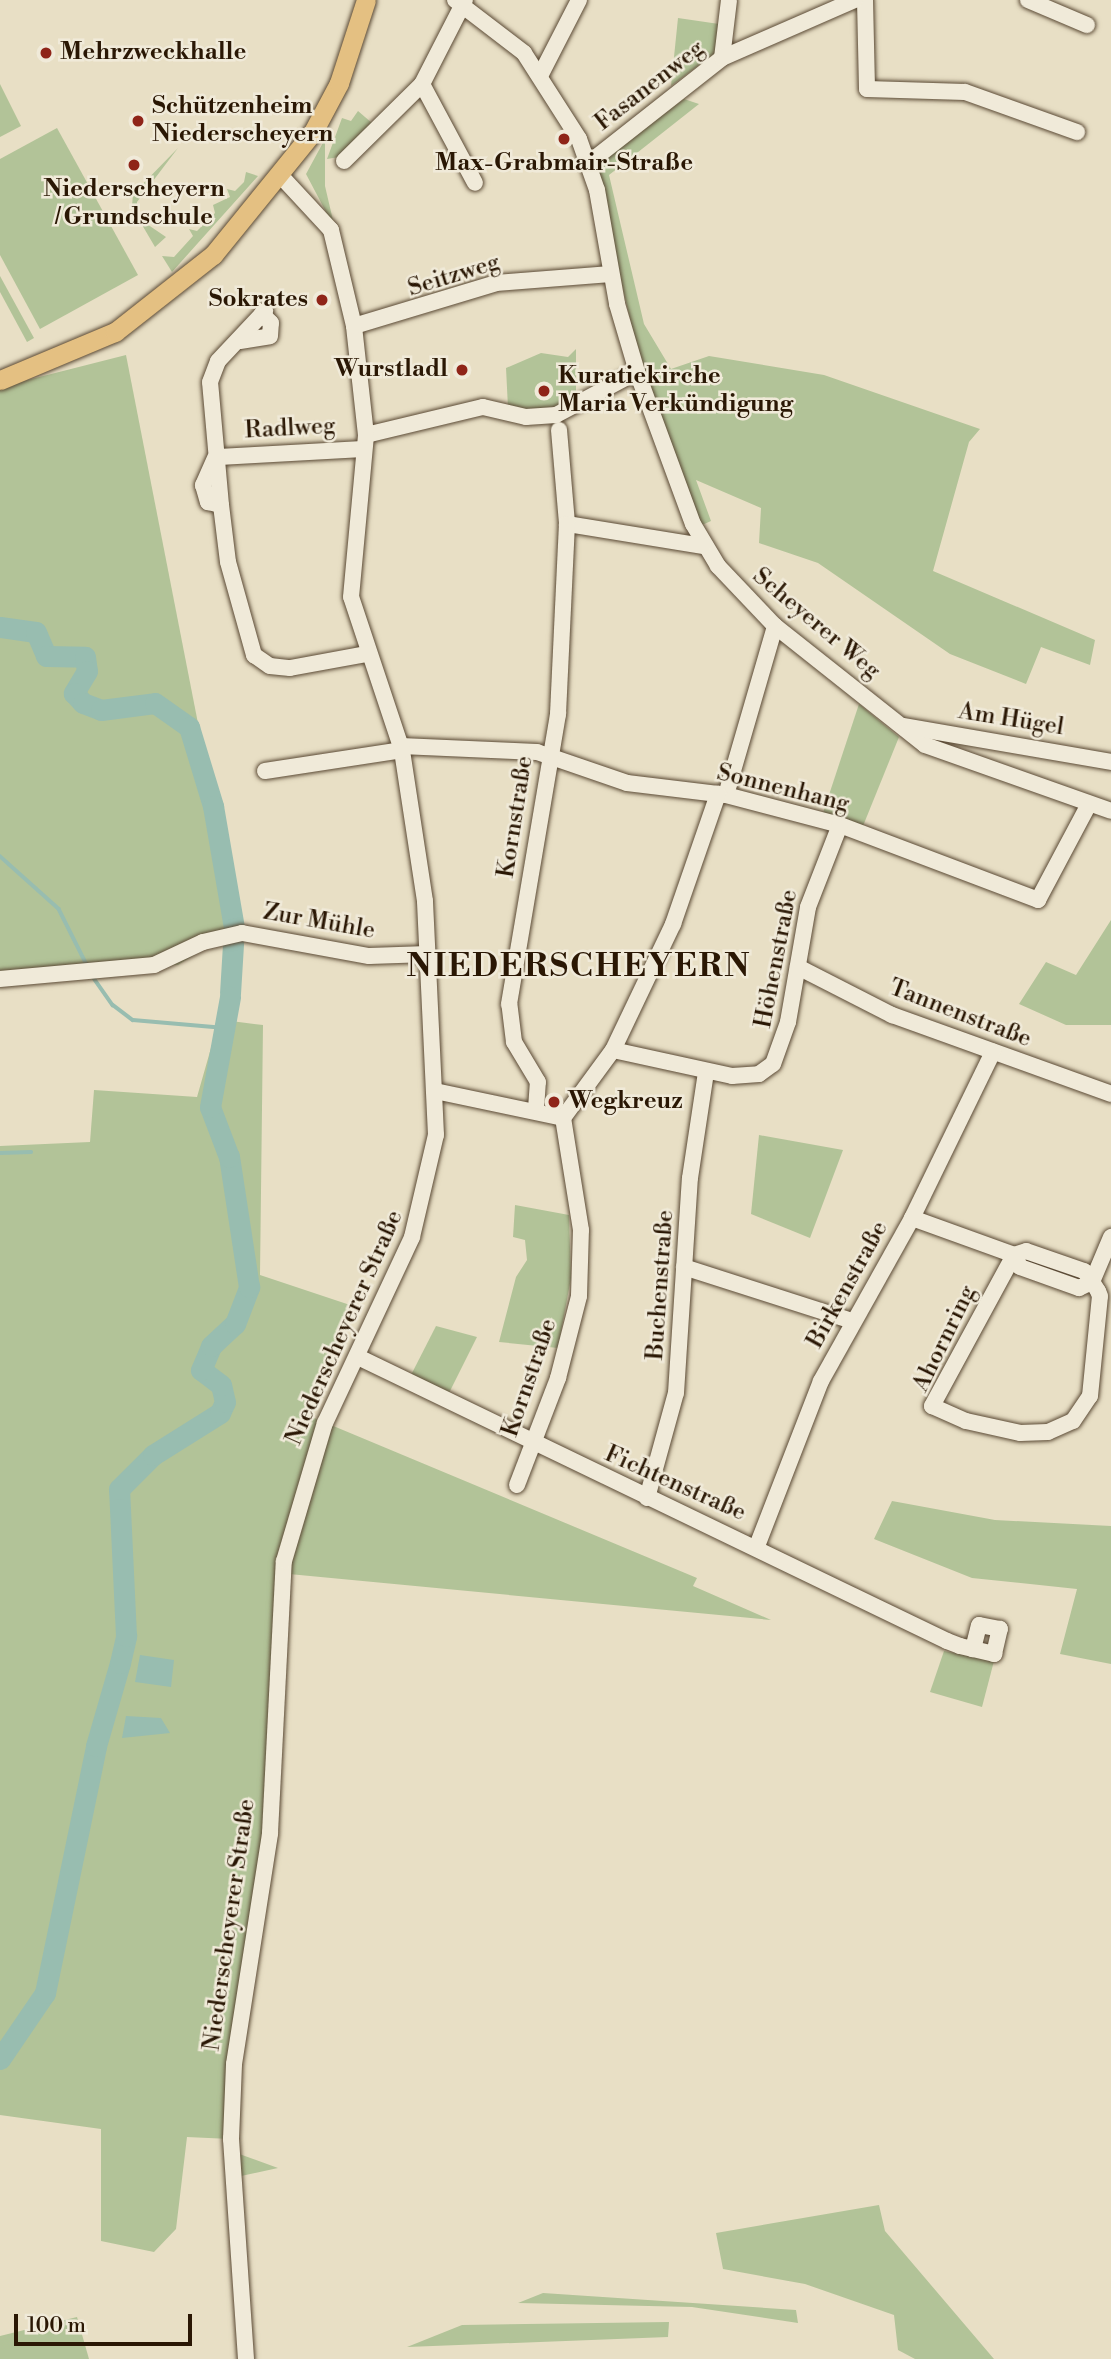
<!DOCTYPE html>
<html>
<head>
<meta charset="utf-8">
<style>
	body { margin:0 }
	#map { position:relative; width:1111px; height:2359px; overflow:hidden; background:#e8dfc5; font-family:"Libre Bodoni",serif }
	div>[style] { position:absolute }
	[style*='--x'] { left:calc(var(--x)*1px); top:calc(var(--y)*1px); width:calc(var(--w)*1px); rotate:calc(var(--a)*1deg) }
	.green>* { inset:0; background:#b2c398 }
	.water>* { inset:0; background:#98bdb0 }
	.stream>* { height:3.5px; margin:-1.75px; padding:0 1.75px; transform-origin:1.75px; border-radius:1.75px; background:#98bdb0 }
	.river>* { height:21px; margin:-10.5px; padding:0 10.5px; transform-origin:10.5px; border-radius:10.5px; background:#98bdb0 }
	.roads { filter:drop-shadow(0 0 2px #5a4934) drop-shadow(0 0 2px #5a4934) }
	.minor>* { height:16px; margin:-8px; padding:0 8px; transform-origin:8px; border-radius:8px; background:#f0ead9 }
	.major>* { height:19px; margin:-9.5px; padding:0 9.5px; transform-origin:9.5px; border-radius:9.5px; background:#e4c082 }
	.dots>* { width:19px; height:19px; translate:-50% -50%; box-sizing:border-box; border:4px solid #f0ead9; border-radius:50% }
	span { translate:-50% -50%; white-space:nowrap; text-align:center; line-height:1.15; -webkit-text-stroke:5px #f0ead9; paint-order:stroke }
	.poi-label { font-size:24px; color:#2a1704; font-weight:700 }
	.left { translate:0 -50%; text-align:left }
	.right { translate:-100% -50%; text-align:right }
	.street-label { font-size:24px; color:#2a1704 }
	.district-label { font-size:32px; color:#2a1704; font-weight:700; letter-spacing:2px }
	.scale { position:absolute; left:14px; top:2314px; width:178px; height:32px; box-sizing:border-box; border:4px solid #2a1704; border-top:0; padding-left:9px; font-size:21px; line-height:24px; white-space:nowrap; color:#2a1704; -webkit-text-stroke:5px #f0ead9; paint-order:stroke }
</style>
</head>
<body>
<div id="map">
	<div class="green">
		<i style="clip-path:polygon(678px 18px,719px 24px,715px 53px,671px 86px)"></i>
		<i style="clip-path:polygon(0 84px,21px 126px,0 137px)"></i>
		<i style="clip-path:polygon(684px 99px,699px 104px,609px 175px,644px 324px,671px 369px,709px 356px,824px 375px,980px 429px,969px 442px,933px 571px,1095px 640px,1090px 665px,1041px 647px,1026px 684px,950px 654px,818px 563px,759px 543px,761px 508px,696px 480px,711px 521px,702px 525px,696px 518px,635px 340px,594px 166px)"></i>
		<i style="clip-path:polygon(358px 111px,372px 123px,339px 157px,327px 159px,342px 118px,351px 121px)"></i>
		<i style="clip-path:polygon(57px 128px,138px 275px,40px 329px,0 255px,0 159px)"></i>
		<i style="clip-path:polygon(325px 139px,325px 186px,335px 229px,306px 174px)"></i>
		<i style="clip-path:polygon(178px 148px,137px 202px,138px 218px,166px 237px,155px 247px,138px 218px,132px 206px,133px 194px)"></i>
		<i style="clip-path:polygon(246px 172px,258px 176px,172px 272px,162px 256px,174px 257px,193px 236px,189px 229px,197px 231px,215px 213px,213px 205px,230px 197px,227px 189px,235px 191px,244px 182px)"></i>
		<i style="clip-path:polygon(0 276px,34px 338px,27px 342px,0 292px)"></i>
		<i style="clip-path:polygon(576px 349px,576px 401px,548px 413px,508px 408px,506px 368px,541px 353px,568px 357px)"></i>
		<i style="clip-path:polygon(126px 355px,238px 928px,178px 965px,0 972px,0 387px)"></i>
		<i style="clip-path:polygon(859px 704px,899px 737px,863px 826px,823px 813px)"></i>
		<i style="clip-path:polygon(1111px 920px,1111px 1025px,1066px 1025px,1019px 1004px,1046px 962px,1076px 975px)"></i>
		<i style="clip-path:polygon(231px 1021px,263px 1025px,260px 1275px,356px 1307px,307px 1415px,697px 1578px,693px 1586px,771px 1620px,289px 1574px,273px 1671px,270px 1833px,234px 2064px,231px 2151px,278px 2168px,232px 2178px,231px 2151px,230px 2139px,187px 2137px,176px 2229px,154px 2252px,101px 2241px,101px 2129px,0 2115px,0 1146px,90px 1142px,94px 1090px,197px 1097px,213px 1041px)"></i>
		<i style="clip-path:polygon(759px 1135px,843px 1150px,810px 1238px,751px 1214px)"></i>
		<i style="clip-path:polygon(515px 1205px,569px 1215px,571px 1278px,558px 1348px,499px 1342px,516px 1277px,527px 1260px,525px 1240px,513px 1237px)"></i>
		<i style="clip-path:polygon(436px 1326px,477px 1337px,449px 1393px,411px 1375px)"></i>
		<i style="clip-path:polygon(892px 1501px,995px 1520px,1111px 1526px,1111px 1664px,1060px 1654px,1077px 1589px,972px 1578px,874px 1539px)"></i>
		<i style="clip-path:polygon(944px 1651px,994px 1661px,982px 1707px,930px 1692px)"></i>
		<i style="clip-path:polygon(879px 2205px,885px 2231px,994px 2359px,915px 2359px,898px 2350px,894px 2315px,805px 2284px,723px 2269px,716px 2233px)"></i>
		<i style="clip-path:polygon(543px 2293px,796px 2310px,798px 2323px,692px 2307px,518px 2303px)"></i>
		<i style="clip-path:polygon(77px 2317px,89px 2359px,0 2359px,0 2336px)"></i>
		<i style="clip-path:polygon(669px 2322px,668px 2337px,407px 2347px,462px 2325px)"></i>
	</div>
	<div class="water">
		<i style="clip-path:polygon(140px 1655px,174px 1660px,171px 1687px,135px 1682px)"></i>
		<i style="clip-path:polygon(126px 1716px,161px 1718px,170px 1733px,122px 1738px)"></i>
	</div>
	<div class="stream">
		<i style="--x:0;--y:856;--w:79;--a:41.9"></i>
		<i style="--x:59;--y:909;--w:65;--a:63.4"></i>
		<i style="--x:91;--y:974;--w:38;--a:55"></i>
		<i style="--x:113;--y:1005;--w:25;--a:37"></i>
		<i style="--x:133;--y:1020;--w:92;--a:5"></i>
		<i style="--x:0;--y:1153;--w:31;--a:-2"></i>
	</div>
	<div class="river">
		<i style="--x:0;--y:627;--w:36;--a:8"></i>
		<i style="--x:36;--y:632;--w:26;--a:67"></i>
		<i style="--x:46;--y:656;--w:39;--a:1"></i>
		<i style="--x:85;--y:657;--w:14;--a:82"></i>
		<i style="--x:87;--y:671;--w:26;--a:121"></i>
		<i style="--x:74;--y:693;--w:13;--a:48"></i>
		<i style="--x:83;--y:703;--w:19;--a:21"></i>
		<i style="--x:101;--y:710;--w:54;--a:-7.4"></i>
		<i style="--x:155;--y:703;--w:42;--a:35.2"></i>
		<i style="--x:189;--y:727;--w:83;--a:73.1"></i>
		<i style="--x:213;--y:806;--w:124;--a:80.2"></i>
		<i style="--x:234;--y:928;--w:65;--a:93.5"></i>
		<i style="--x:0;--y:2059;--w:80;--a:-55.7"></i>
		<i style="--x:45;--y:1993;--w:252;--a:-78.3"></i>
		<i style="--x:96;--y:1746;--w:86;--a:-73.9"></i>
		<i style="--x:120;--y:1663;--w:28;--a:-77"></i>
		<i style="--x:126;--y:1636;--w:147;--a:-92.7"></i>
		<i style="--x:119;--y:1489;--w:48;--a:-45"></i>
		<i style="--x:153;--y:1455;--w:79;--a:-32.1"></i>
		<i style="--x:220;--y:1413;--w:12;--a:-66"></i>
		<i style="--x:225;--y:1402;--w:17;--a:-103"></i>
		<i style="--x:221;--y:1385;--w:25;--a:-143"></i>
		<i style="--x:201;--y:1370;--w:26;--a:-67"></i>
		<i style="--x:211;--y:1346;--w:33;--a:-43"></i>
		<i style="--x:235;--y:1324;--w:40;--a:-69"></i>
		<i style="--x:249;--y:1287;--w:132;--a:-98.7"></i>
		<i style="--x:229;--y:1157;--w:53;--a:-110.8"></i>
		<i style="--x:210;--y:1107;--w:112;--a:-79.7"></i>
	</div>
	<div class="roads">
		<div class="minor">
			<i style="--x:455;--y:0;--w:87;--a:37.5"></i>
			<i style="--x:524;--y:53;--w:102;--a:57.4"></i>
			<i style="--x:579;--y:139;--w:54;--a:70.6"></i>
			<i style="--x:597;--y:190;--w:116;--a:80"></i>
			<i style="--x:617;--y:304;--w:71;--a:73.6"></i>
			<i style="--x:637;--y:372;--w:162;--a:69.8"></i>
			<i style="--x:693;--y:524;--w:49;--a:59.2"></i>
			<i style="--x:718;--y:566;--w:83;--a:46.5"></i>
			<i style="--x:775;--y:626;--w:191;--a:38.4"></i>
			<i style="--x:925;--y:745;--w:197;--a:19.5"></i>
			<i style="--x:865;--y:0;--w:89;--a:88.7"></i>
			<i style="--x:867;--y:89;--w:98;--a:1.8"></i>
			<i style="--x:965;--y:92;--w:119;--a:19.7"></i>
			<i style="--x:1028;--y:0;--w:64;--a:23"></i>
			<i style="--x:722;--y:58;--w:58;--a:-83.1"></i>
			<i style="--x:541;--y:74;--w:83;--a:-62.8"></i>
			<i style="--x:422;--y:84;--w:112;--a:61.8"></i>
			<i style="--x:344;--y:161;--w:110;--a:-44.6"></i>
			<i style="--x:422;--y:84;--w:94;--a:-62.9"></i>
			<i style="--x:590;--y:162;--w:168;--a:-38.2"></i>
			<i style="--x:722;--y:58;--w:145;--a:-23.6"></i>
			<i style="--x:354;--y:326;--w:148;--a:-16.8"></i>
			<i style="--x:496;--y:283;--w:115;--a:-4.5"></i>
			<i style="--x:240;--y:341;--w:30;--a:-9"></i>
			<i style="--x:270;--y:336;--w:13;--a:-86"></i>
			<i style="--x:271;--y:323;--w:13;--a:-135"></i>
			<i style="--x:559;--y:430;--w:94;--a:85.1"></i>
			<i style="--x:567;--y:524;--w:138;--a:9.2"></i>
			<i style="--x:366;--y:435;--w:120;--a:-13.5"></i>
			<i style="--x:483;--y:407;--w:44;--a:13.1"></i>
			<i style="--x:526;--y:417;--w:30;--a:-4"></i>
			<i style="--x:556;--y:415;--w:92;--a:-28"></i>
			<i style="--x:219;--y:457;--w:144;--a:-3.2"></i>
			<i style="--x:215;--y:458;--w:30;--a:114"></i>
			<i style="--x:203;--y:485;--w:18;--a:74"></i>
			<i style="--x:208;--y:502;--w:13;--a:13"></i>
			<i style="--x:221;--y:505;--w:123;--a:-95.1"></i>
			<i style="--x:210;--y:382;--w:22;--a:-69"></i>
			<i style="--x:218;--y:361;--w:69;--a:-46.8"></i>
			<i style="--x:221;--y:505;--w:57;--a:83"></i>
			<i style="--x:228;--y:562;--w:97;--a:74.4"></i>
			<i style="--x:254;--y:655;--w:19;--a:35"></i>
			<i style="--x:270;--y:666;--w:20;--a:6"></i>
			<i style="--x:290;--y:668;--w:77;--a:-10.4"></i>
			<i style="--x:903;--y:726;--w:211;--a:9.8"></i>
			<i style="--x:401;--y:746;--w:136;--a:2.5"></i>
			<i style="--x:537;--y:752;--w:95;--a:19"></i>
			<i style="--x:627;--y:783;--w:100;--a:6.9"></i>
			<i style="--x:726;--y:795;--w:118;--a:14.7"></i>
			<i style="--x:840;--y:825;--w:212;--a:20.7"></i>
			<i style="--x:1038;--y:900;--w:109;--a:-62"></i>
			<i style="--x:265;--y:771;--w:139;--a:-8.7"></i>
			<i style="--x:726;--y:795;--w:176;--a:-73.8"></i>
			<i style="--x:798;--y:967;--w:106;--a:27.1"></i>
			<i style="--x:892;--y:1015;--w:233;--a:19.8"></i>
			<i style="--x:0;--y:979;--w:155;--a:-5.2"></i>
			<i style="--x:154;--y:965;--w:54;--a:-25.1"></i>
			<i style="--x:203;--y:942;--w:40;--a:-13"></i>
			<i style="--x:242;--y:933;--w:129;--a:10.3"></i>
			<i style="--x:369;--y:956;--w:59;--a:-1.9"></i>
			<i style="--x:613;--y:1050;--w:122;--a:12.3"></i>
			<i style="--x:732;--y:1076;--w:27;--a:-4"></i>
			<i style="--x:759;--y:1074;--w:17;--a:-36"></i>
			<i style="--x:773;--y:1064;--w:45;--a:-70.3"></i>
			<i style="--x:788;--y:1022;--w:117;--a:-80.1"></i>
			<i style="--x:808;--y:907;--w:88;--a:-68.7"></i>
			<i style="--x:435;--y:1091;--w:131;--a:11.9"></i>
			<i style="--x:536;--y:1109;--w:27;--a:-86"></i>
			<i style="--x:538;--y:1082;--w:47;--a:-121"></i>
			<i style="--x:514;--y:1042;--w:38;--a:-97"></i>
			<i style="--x:509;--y:1004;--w:294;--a:-80.4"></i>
			<i style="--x:558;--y:714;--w:190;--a:-87.3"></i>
			<i style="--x:563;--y:1118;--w:84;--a:-53.7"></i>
			<i style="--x:613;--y:1050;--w:140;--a:-64.5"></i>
			<i style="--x:673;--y:924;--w:138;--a:-70.9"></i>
			<i style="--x:912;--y:1218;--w:109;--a:19.9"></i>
			<i style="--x:1014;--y:1255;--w:172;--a:118.5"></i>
			<i style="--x:932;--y:1406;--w:37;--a:24"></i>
			<i style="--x:966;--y:1421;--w:55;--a:12.5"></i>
			<i style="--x:1020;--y:1433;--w:28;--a:-2"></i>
			<i style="--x:1048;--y:1432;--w:27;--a:-24"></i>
			<i style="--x:1073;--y:1421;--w:30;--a:-56"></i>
			<i style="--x:1090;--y:1396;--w:100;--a:-84.3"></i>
			<i style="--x:1100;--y:1296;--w:5;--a:-112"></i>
			<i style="--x:1098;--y:1291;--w:20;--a:-123"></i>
			<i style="--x:1087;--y:1274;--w:4;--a:-135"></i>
			<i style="--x:1084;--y:1271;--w:61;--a:-161"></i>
			<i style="--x:1026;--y:1251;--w:13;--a:162"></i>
			<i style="--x:1014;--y:1255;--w:13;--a:63"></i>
			<i style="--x:1020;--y:1267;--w:63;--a:19.6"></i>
			<i style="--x:1079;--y:1288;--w:14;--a:-25"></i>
			<i style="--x:684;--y:1267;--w:176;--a:17.8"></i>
			<i style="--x:1092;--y:1282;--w:49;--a:-67.1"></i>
			<i style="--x:358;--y:1357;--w:654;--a:25.74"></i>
			<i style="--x:947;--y:1641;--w:14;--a:21"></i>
			<i style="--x:960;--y:1646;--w:13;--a:13"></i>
			<i style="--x:973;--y:1649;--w:22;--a:13"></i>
			<i style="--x:994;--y:1654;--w:26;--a:-77"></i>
			<i style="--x:1000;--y:1629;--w:21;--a:-169"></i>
			<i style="--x:979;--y:1625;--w:25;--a:104"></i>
			<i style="--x:517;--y:1485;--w:115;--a:-69"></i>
			<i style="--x:558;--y:1378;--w:85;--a:-75.6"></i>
			<i style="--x:579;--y:1296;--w:66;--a:-88.3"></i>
			<i style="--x:581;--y:1230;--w:113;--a:-99.1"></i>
			<i style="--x:647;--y:1498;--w:109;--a:-74.6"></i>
			<i style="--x:676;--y:1393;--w:215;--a:-86.3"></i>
			<i style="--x:690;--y:1178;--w:107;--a:-81.4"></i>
			<i style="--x:757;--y:1546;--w:177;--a:-68.8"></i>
			<i style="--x:821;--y:1381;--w:187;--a:-60.8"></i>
			<i style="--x:912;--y:1218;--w:185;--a:-64"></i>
			<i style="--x:246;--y:2359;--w:221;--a:-93.9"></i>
			<i style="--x:231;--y:2139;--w:75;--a:-87.7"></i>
			<i style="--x:234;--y:2064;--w:234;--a:-81.1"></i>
			<i style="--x:270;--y:1833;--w:272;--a:-87.1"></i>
			<i style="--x:284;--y:1561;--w:144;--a:-73.5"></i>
			<i style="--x:325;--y:1423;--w:205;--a:-64.9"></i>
			<i style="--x:412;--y:1237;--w:105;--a:-76.8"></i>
			<i style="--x:436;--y:1135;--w:234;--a:-92.7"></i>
			<i style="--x:425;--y:901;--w:153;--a:-98.7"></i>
			<i style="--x:402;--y:750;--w:161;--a:-108.4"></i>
			<i style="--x:351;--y:597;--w:163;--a:-84.7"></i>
			<i style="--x:366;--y:435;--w:110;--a:-96.3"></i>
			<i style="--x:354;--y:326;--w:99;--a:-103.5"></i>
			<i style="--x:331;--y:230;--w:74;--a:-132.8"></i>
		</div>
		<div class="major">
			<i style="--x:0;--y:380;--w:125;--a:-22.7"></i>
			<i style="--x:115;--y:332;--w:125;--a:-38.2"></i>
			<i style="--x:213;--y:255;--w:159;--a:-50.9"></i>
			<i style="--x:313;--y:132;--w:55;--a:-62"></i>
			<i style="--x:339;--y:83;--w:87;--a:-72"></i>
		</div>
	</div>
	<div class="dots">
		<i style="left:46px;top:53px;background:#8f2418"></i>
		<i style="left:138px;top:121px;background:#8f2418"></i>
		<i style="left:564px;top:139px;background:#8f2418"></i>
		<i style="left:134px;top:165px;background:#8f2418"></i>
		<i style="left:322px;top:300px;background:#8f2418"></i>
		<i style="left:462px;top:370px;background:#8f2418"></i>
		<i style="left:544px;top:391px;background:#8f2418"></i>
		<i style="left:554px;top:1102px;background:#8f2418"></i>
	</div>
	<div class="poi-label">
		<span class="left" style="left:60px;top:53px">Mehrzweckhalle</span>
		<span class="left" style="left:152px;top:121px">Schützenheim<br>Niederscheyern</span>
		<span style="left:564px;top:164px">Max-Grabmair-Straße</span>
		<span style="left:134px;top:204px">Niederscheyern<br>/ Grundschule</span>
		<span class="right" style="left:308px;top:300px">Sokrates</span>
		<span class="right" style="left:448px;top:370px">Wurstladl</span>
		<span class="left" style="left:558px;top:391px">Kuratiekirche<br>Maria Verkündigung</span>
		<span class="left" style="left:568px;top:1102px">Wegkreuz</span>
	</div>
	<div class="street-label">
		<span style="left:650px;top:86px;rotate:-38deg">Fasanenweg</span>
		<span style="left:454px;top:276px;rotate:-17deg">Seitzweg</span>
		<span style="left:290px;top:429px;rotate:-3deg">Radlweg</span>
		<span style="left:816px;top:624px;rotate:40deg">Scheyerer Weg</span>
		<span style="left:1011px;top:720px;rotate:9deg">Am Hügel</span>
		<span style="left:783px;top:789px;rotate:14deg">Sonnenhang</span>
		<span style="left:516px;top:817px;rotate:-81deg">Kornstraße</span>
		<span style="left:319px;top:922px;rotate:10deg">Zur Mühle</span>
		<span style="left:777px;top:959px;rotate:-79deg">Höhenstraße</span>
		<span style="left:960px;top:1014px;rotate:21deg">Tannenstraße</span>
		<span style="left:661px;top:1285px;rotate:-86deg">Buchenstraße</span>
		<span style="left:848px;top:1285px;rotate:-61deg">Birkenstraße</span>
		<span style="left:345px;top:1328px;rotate:-66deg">Niederscheyerer Straße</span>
		<span style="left:945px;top:1339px;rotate:-64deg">Ahornring</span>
		<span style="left:530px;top:1378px;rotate:-71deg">Kornstraße</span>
		<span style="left:675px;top:1484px;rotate:24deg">Fichtenstraße</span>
		<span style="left:230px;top:1925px;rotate:-82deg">Niederscheyerer Straße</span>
	</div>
	<div class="district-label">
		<span style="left:579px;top:966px">NIEDERSCHEYERN</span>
	</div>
	<div class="scale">100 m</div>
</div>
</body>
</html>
